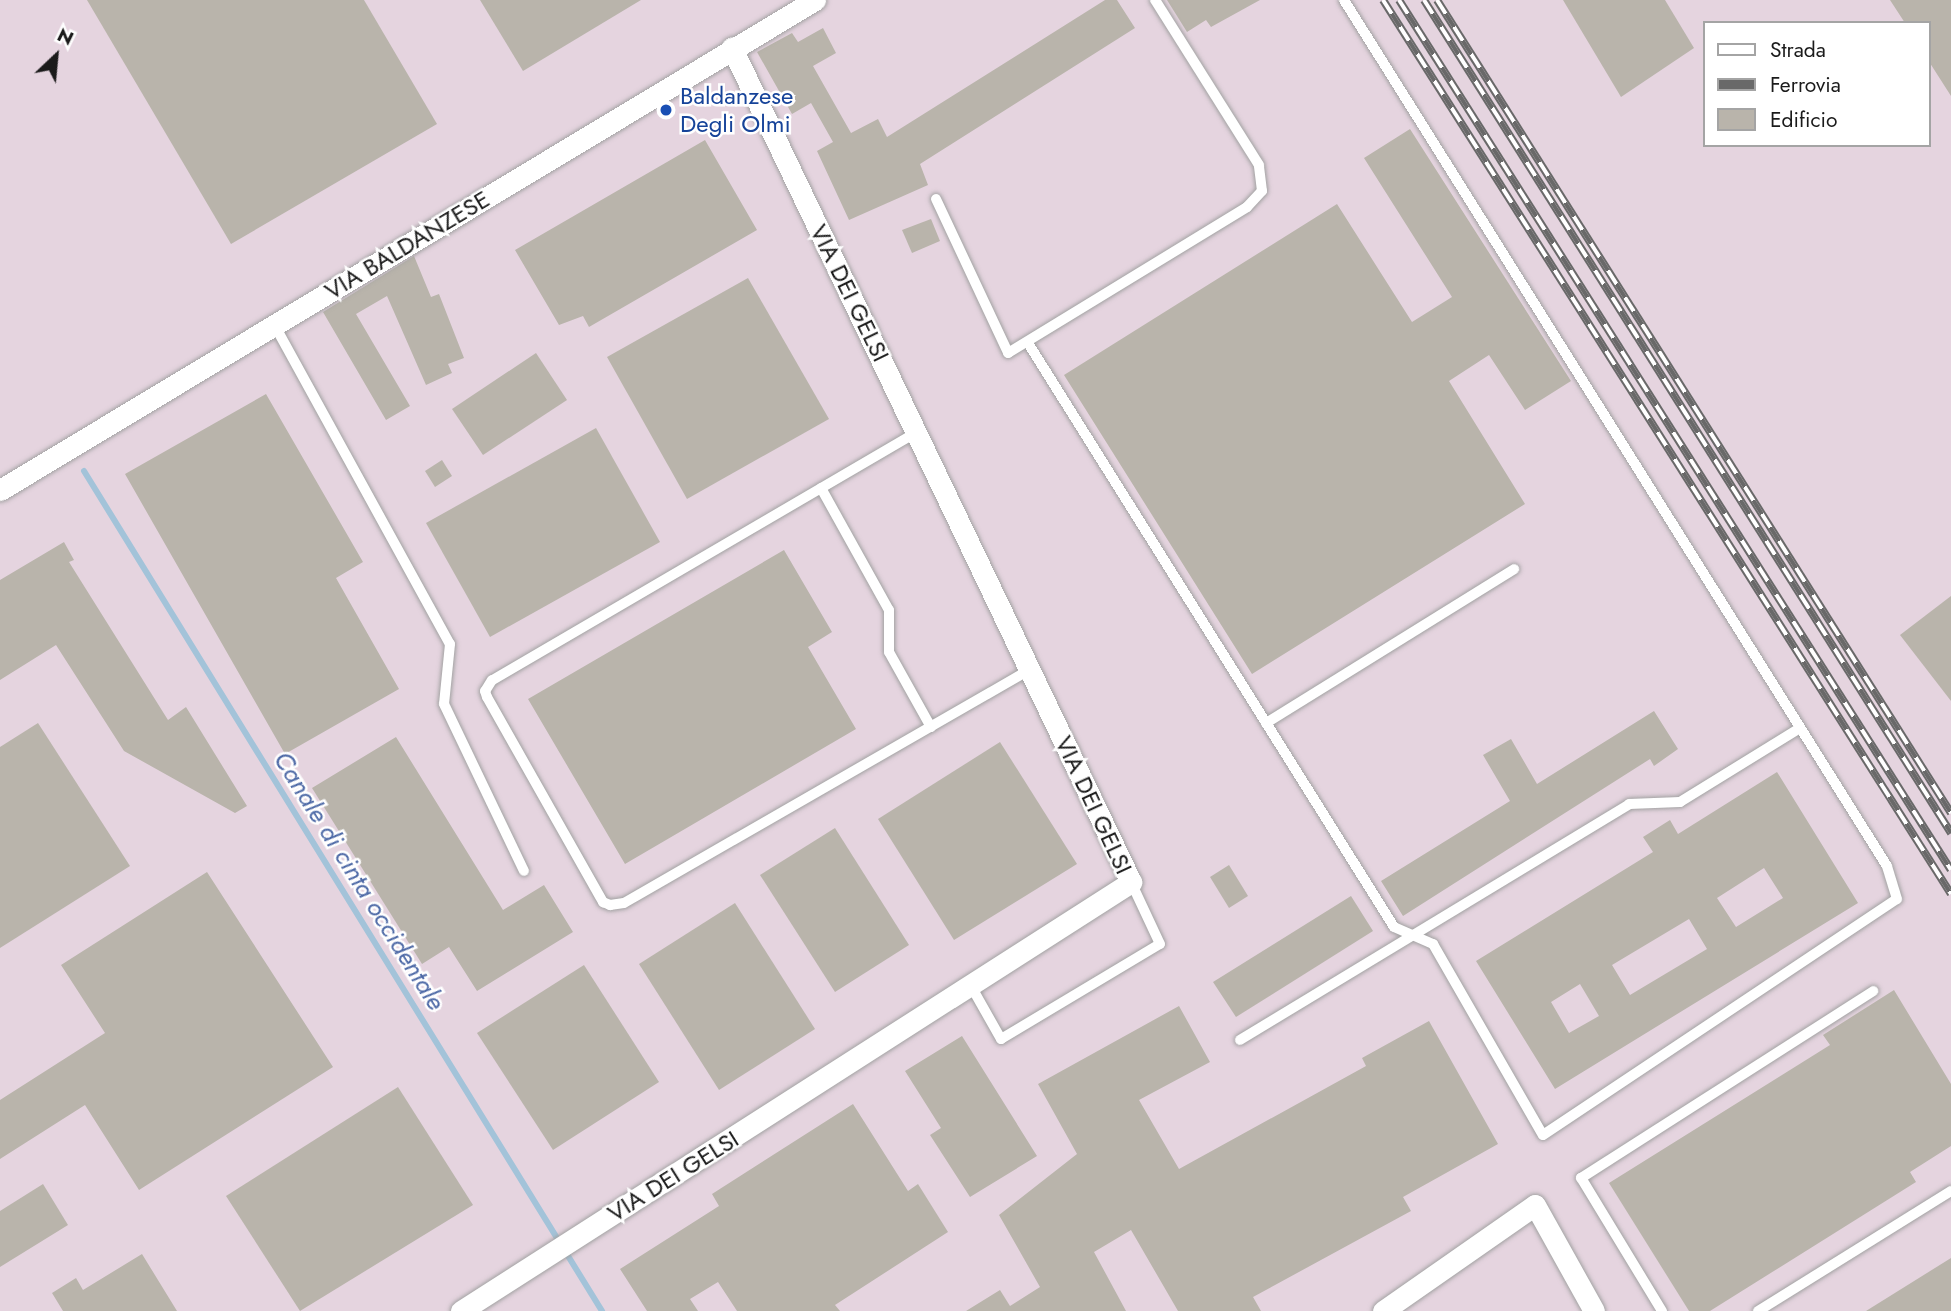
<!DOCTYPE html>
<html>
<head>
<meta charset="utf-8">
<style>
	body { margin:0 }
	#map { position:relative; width:1951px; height:1311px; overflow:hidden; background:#edebe1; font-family:Jost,sans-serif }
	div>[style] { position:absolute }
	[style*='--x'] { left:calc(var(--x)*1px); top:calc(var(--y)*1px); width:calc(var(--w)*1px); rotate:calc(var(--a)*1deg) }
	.industrial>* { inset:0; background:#e5d4df }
	.stream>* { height:6px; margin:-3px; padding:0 3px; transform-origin:3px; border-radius:3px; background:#a3c3d9 }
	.building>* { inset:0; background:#b9b4ab }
	.roads { filter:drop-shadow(0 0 2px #a2a2a2) drop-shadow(0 0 2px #a2a2a2) }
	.lane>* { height:10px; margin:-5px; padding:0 5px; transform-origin:5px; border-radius:5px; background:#fff }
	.street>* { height:21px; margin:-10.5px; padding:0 10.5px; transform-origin:10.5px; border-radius:10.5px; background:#fff }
	.rail>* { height:8px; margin-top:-4px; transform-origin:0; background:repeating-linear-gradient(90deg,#fff 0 16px,#696969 0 32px); box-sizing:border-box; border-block:2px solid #696969 }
	.dots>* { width:19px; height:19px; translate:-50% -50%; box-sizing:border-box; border:4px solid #fff; border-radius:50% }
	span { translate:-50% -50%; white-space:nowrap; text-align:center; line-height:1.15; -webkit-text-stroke:5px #fff; paint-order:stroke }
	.transit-label { font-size:24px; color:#164399 }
	.left { translate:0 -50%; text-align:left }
	.street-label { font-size:24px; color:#1b1b1b }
	.water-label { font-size:26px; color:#4d69a6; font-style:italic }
	.legend { position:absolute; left:1703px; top:21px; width:228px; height:126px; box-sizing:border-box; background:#fff; border:2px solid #a4a4a4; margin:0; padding:9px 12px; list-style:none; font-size:21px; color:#1b1b1b }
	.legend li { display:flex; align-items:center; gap:14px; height:35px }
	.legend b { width:35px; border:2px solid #a4a4a4 }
	.north { position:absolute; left:21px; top:21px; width:70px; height:70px; -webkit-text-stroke:5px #fff; paint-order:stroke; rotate:26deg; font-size:19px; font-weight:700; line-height:28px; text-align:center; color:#1b1b1b }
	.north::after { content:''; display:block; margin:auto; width:24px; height:32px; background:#1b1b1b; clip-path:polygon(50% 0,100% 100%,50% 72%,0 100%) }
</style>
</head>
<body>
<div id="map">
	<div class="industrial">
		<i style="clip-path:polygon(evenodd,0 0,1951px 0,1951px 1311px,0 1311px,0 0,1704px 23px,1928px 23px,1928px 145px,1704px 145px,1704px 23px)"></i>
	</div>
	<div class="stream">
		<i style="--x:84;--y:471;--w:987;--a:58.34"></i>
	</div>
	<div class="building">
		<i style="clip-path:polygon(87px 0,364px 0,437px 124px,231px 244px)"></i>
		<i style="clip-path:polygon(480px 0,641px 0,523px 71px)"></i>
		<i style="clip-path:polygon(1105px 0,1117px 0,1135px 28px,920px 164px,928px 185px,849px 220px,817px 151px,833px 142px,811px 103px,792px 114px,757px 52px,792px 33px,798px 42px,823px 28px,836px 53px,813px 66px,851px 133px,878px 119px,887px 137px)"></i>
		<i style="clip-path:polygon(1167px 0,1260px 0,1211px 27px,1206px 20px,1187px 32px)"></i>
		<i style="clip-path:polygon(1563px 0,1665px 0,1694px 48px,1621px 97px)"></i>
		<i style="clip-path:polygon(1890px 0,1951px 0,1951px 96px,1928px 60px,1928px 23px,1905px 23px)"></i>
		<i style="clip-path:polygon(1410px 129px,1571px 381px,1525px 410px,1489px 355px,1449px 381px,1525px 504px,1252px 674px,1064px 375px,1337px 204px,1412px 322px,1452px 297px,1364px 158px)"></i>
		<i style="clip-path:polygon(705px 140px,757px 230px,589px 327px,583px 316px,559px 325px,515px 250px)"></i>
		<i style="clip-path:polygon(931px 219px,940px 241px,912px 253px,902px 230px)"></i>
		<i style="clip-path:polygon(414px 256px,431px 297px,439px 294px,464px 358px,448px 364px,452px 373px,426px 385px,387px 296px,356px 314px,410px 406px,386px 420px,323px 312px)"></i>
		<i style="clip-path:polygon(748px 278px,829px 419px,687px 499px,607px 357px)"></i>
		<i style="clip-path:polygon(536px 353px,567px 400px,483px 455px,452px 409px)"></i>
		<i style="clip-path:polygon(266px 394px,363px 562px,336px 578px,399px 689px,285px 754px,125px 474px)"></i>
		<i style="clip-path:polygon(596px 428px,660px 542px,490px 637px,426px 523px)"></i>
		<i style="clip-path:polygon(442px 460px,452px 476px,435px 487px,425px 471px)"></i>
		<i style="clip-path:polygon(64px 542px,74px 560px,69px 562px,168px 720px,186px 707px,247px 806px,235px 813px,124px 751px,56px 645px,0 680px,0 580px)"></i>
		<i style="clip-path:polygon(784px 550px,832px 632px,808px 647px,856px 729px,625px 864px,528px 699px)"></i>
		<i style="clip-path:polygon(1951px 596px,1951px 701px,1900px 635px)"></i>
		<i style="clip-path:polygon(1654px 711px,1678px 749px,1654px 766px,1650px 759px,1403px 916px,1381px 881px,1510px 801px,1483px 755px,1511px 739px,1537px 784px)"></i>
		<i style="clip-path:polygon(38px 723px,130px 866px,0 948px,0 747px)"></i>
		<i style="clip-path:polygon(396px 737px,503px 910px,544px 885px,573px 932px,477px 991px,449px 947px,422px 964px,312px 788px)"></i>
		<i style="clip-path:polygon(1000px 742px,1077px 864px,954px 940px,878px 819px)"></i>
		<i style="clip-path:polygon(evenodd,1777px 772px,1858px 903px,1555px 1089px,1476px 961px,1653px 852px,1643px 837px,1670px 820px,1678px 834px,1777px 772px,1764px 868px,1783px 898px,1736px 927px,1717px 898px,1764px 868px,1777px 772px,1689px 919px,1707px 949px,1630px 995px,1612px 965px,1689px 919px,1777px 772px,1580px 984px,1599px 1016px,1569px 1033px,1551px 1002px,1580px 984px)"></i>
		<i style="clip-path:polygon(835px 828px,909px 945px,835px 992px,760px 875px)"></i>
		<i style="clip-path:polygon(1229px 865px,1248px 896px,1229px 908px,1210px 877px)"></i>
		<i style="clip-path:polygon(207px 872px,333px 1067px,139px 1190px,85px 1105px,0 1159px,0 1100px,105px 1033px,61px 965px)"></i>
		<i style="clip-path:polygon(1351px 896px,1373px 931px,1236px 1017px,1213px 982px)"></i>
		<i style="clip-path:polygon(735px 903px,815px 1029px,719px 1090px,639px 964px)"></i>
		<i style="clip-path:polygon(584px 965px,659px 1082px,553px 1150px,477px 1033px)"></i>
		<i style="clip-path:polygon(1894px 990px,1951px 1084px,1951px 1146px,1910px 1172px,1916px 1182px,1710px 1311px,1689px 1311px,1609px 1183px,1830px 1045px,1823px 1035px)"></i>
		<i style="clip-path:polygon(1179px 1006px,1210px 1062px,1139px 1100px,1179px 1169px,1366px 1066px,1362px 1058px,1429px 1021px,1498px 1144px,1403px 1197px,1411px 1211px,1253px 1297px,1261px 1311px,1178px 1311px,1131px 1230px,1094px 1252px,1126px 1311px,966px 1311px,1000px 1290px,1010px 1306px,1040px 1287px,999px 1215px,1077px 1154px,1038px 1084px)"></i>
		<i style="clip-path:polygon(962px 1036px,1037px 1156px,970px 1197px,930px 1135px,941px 1128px,905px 1071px)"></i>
		<i style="clip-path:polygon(398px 1087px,473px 1205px,300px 1311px,226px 1196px)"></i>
		<i style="clip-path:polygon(853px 1104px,908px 1191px,918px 1184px,948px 1232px,835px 1305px,840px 1311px,737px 1311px,718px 1282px,690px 1299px,698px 1311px,647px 1311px,620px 1269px,719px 1206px,712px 1194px)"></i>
		<i style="clip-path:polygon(43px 1184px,68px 1225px,0 1267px,0 1211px)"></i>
		<i style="clip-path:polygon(142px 1254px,177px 1311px,63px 1311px,52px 1293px,76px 1278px,83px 1290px)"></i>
		<i style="clip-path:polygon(1951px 1258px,1951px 1311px,1866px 1311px)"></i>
	</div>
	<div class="roads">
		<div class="lane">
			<i style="--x:936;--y:199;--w:170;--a:64.9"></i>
			<i style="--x:1008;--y:353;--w:280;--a:-31.4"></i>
			<i style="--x:1247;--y:207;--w:22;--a:-47"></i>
			<i style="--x:1262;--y:191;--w:26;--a:-97"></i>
			<i style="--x:1259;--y:165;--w:195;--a:-122.2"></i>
			<i style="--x:275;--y:326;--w:363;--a:61.2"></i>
			<i style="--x:450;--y:644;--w:60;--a:95.7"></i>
			<i style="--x:444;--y:704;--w:185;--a:64.4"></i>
			<i style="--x:1028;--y:343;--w:689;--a:57.92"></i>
			<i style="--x:1394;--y:927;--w:43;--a:23.6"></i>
			<i style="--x:1433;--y:944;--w:220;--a:60.1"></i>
			<i style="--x:1543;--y:1135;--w:425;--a:-33.7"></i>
			<i style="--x:1897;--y:899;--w:34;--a:-107"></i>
			<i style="--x:1887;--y:866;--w:1022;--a:-122.09"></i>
			<i style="--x:917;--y:432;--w:492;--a:149.7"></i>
			<i style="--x:492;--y:680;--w:13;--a:122"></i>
			<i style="--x:485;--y:691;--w:6;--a:72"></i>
			<i style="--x:487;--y:697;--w:236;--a:60.5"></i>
			<i style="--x:603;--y:902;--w:8;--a:23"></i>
			<i style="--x:610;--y:905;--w:14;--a:-8"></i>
			<i style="--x:624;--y:903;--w:468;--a:-29.9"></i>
			<i style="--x:821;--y:488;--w:140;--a:60.9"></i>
			<i style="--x:889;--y:610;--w:42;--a:90"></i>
			<i style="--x:889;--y:652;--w:86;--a:60.8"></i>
			<i style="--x:1266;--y:723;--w:292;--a:-31.8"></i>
			<i style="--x:971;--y:986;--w:61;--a:60.5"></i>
			<i style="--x:1001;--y:1039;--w:185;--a:-30.9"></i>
			<i style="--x:1160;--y:944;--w:68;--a:-115.1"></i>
			<i style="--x:1240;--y:1040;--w:455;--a:-31.2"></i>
			<i style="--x:1629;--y:804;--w:51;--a:-2.2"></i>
			<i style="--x:1680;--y:802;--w:141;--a:-31.7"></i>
			<i style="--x:1662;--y:1311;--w:156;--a:-121.3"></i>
			<i style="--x:1581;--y:1178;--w:347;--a:-32.6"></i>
			<i style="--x:1758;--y:1311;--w:227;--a:-31.9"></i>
		</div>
		<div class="street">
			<i style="--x:0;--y:490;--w:951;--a:-31.02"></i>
			<i style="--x:461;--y:1311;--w:796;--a:-32.63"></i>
			<i style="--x:1131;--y:882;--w:925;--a:-115.57"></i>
			<i style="--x:1383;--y:1311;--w:185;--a:-34.9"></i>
			<i style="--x:1535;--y:1205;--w:121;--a:60.9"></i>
		</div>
	</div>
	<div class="rail">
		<i style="--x:1383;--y:0;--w:1059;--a:57.57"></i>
		<i style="--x:1399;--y:0;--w:1030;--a:57.61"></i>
		<i style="--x:1424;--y:0;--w:986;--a:57.68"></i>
		<i style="--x:1437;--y:0;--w:962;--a:57.7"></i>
	</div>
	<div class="dots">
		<i style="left:666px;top:110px;background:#1a4fb4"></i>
	</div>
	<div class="transit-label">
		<span class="left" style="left:680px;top:110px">Baldanzese<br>Degli Olmi</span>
	</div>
	<div class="street-label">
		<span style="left:407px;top:245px;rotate:-31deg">VIA BALDANZESE</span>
		<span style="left:850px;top:293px;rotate:64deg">VIA DEI GELSI</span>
		<span style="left:1094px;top:805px;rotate:65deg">VIA DEI GELSI</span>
		<span style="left:673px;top:1176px;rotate:-32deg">VIA DEI GELSI</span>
	</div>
	<div class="water-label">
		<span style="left:359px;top:881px;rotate:58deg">Canale di cinta occidentale</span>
	</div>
	<ul class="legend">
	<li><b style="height:9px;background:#fff"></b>Strada</li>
	<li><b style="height:9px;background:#696969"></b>Ferrovia</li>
	<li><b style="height:19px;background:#b9b4ab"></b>Edificio</li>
	</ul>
	<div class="north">N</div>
</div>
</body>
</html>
